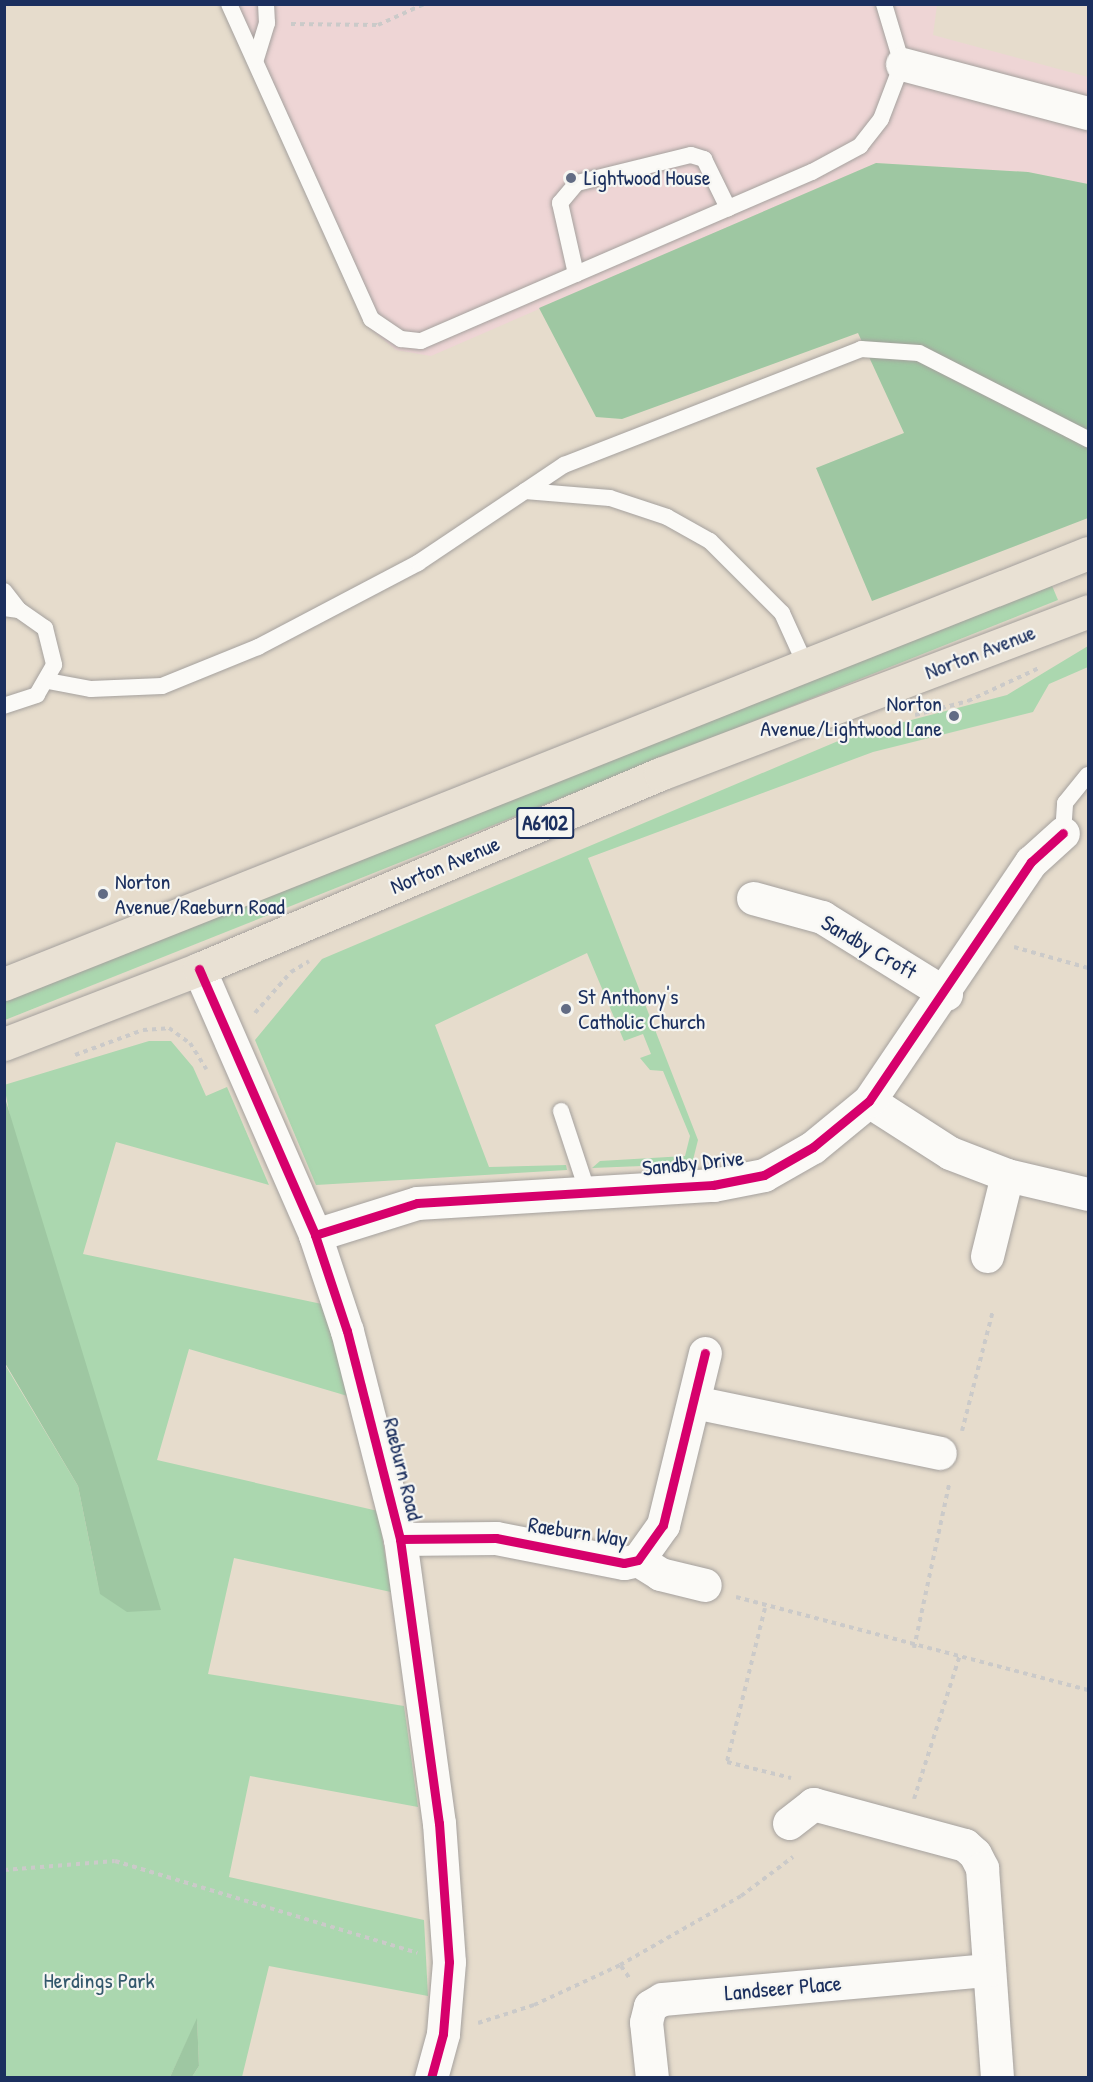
<!DOCTYPE html>
<html>
<head>
<meta charset="utf-8">
<style>
	body { margin:0 }
	#map { position:relative; width:1093px; height:2082px; overflow:hidden; background:#e6dccc; font-family:"Patrick Hand",sans-serif }
	div>[style] { position:absolute }
	[style*='--x'] { left:calc(var(--x)*1px); top:calc(var(--y)*1px); width:calc(var(--w)*1px); rotate:calc(var(--a)*1deg) }
	.built>* { inset:0; background:#eed5d5 }
	.green>* { inset:0; background:#abd7af }
	.forest>* { inset:0; background:#9ec7a2 }
	.path>* { height:4px; margin-top:-2px; transform-origin:0; background:repeating-linear-gradient(90deg,#cbcac9 0 4.5px,transparent 0 9px) }
	.roads { filter:drop-shadow(0 0 2px #a5a19e) drop-shadow(0 0 2px #a5a19e) }
	.service>* { height:16px; margin:-8px; padding:0 8px; transform-origin:8px; border-radius:8px; background:#fbfaf7 }
	.minor>* { height:33px; margin:-16.5px; padding:0 16.5px; transform-origin:16.5px; border-radius:16.5px; background:#fbfaf7 }
	.trunk>* { height:33px; margin:-16.5px; padding:0 16.5px; transform-origin:16.5px; border-radius:16.5px; background:#e9e1d4 }
	.cycleway>* { height:9px; margin:-4.5px; padding:0 4.5px; transform-origin:4.5px; border-radius:4.5px; background:#d6006c }
	.dots>* { width:16px; height:16px; translate:-50% -50%; box-sizing:border-box; border:3px solid #f6f6f2; border-radius:50% }
	span { translate:-50% -50%; white-space:nowrap; text-align:center; line-height:1.15; -webkit-text-stroke:4.5px #f6f6f2; paint-order:stroke }
	.shield-label span { padding:2px 4px; background:#f6f6f2; border:2px solid; border-radius:4px; -webkit-text-stroke-width:0 }
	.shield-label { font-size:21px; color:#1b2f5e; font-weight:700 }
	.poi-label { font-size:22px; color:#1b2f5e }
	.left { translate:0 -50%; text-align:left }
	.right { translate:-100% -50%; text-align:right }
	.street-label { font-size:22px; color:#1b2f5e }
	.park-label { font-size:22px; color:#33586c }
	.frame { position:absolute; inset:0; border:6px solid #1b2f5e; pointer-events:none }
</style>
</head>
<body>
<div id="map">
	<div class="built">
		<i style="clip-path:polygon(221px 5px,937px 5px,933px 35px,1088px 77px,1088px 184px,1028px 172px,876px 163px,431px 356px,396px 350px,368px 327px)"></i>
	</div>
	<div class="green">
		<i style="clip-path:polygon(1050px 581px,1058px 600px,5px 1020px,5px 998px)"></i>
		<i style="clip-path:polygon(1088px 646px,1088px 667px,1049px 684px,1033px 712px,873px 752px,588px 858px,698px 1140px,692px 1164px,592px 1168px,600px 1161px,685px 1156px,690px 1136px,663px 1071px,650px 1070px,640px 1058px,651px 1054px,643px 1034px,624px 1041px,587px 953px,435px 1025px,489px 1167px,566px 1165px,567px 1170px,316px 1185px,255px 1040px,322px 959px,850px 736px,1007px 695px)"></i>
		<i style="clip-path:polygon(149px 1041px,171px 1041px,193px 1067px,206px 1096px,227px 1087px,269px 1185px,116px 1142px,83px 1254px,322px 1304px,361px 1400px,189px 1349px,157px 1460px,378px 1511px,391px 1592px,234px 1558px,208px 1674px,404px 1706px,418px 1807px,250px 1776px,229px 1877px,424px 1920px,428px 1996px,269px 1966px,242px 2077px,192px 2077px,199px 2066px,197px 2020px,170px 2077px,5px 2077px,4px 1363px,78px 1486px,100px 1594px,4px 1085px)"></i>
	</div>
	<div class="forest">
		<i style="clip-path:polygon(876px 163px,1028px 172px,1088px 184px,1088px 518px,872px 601px,816px 468px,904px 433px,858px 333px,622px 419px,596px 417px,539px 308px)"></i>
		<i style="clip-path:polygon(5px 1098px,161px 1610px,127px 1612px,100px 1594px,78px 1486px,5px 1363px)"></i>
		<i style="clip-path:polygon(197px 2018px,199px 2066px,192px 2077px,170px 2077px)"></i>
	</div>
	<div class="path">
		<i style="--x:291;--y:24;--w:87;--a:0.7"></i>
		<i style="--x:378;--y:25;--w:51;--a:-24.5"></i>
		<i style="--x:915;--y:715;--w:55;--a:-14.8"></i>
		<i style="--x:968;--y:701;--w:78;--a:-24.9"></i>
		<i style="--x:1014;--y:947;--w:77;--a:15.8"></i>
		<i style="--x:255;--y:1013;--w:55;--a:-48.7"></i>
		<i style="--x:291;--y:972;--w:21;--a:-31"></i>
		<i style="--x:75;--y:1055;--w:72;--a:-20.2"></i>
		<i style="--x:143;--y:1030;--w:26;--a:-4"></i>
		<i style="--x:169;--y:1028;--w:26;--a:36"></i>
		<i style="--x:190;--y:1043;--w:31;--a:58"></i>
		<i style="--x:962;--y:1431;--w:125;--a:-75.6"></i>
		<i style="--x:736;--y:1597;--w:364;--a:14.8"></i>
		<i style="--x:765;--y:1608;--w:159;--a:103.9"></i>
		<i style="--x:727;--y:1762;--w:66;--a:14"></i>
		<i style="--x:914;--y:1648;--w:167;--a:-77.9"></i>
		<i style="--x:914;--y:1799;--w:151;--a:-72.3"></i>
		<i style="--x:4;--y:1870;--w:111;--a:-4.6"></i>
		<i style="--x:115;--y:1861;--w:316;--a:16.9"></i>
		<i style="--x:621;--y:1966;--w:16;--a:55"></i>
		<i style="--x:478;--y:2023;--w:59;--a:-17.8"></i>
		<i style="--x:534;--y:2005;--w:95;--a:-24.9"></i>
		<i style="--x:620;--y:1965;--w:139;--a:-29.7"></i>
		<i style="--x:741;--y:1896;--w:65;--a:-36.9"></i>
	</div>
	<div class="roads">
		<div class="service">
			<i style="--x:229;--y:4;--w:346;--a:65.7"></i>
			<i style="--x:371;--y:319;--w:36;--a:34"></i>
			<i style="--x:401;--y:339;--w:20;--a:6"></i>
			<i style="--x:421;--y:341;--w:426;--a:-23.4"></i>
			<i style="--x:812;--y:172;--w:55;--a:-28.4"></i>
			<i style="--x:860;--y:146;--w:34;--a:-52"></i>
			<i style="--x:881;--y:119;--w:59;--a:-69.1"></i>
			<i style="--x:902;--y:64;--w:63;--a:-106.7"></i>
			<i style="--x:256;--y:59;--w:38;--a:-73"></i>
			<i style="--x:267;--y:23;--w:19;--a:-93"></i>
			<i style="--x:576;--y:274;--w:73;--a:-102.7"></i>
			<i style="--x:560;--y:203;--w:26;--a:-50"></i>
			<i style="--x:577;--y:183;--w:117;--a:-13.8"></i>
			<i style="--x:691;--y:155;--w:14;--a:17"></i>
			<i style="--x:704;--y:159;--w:55;--a:63.9"></i>
			<i style="--x:525;--y:491;--w:85;--a:4.7"></i>
			<i style="--x:610;--y:498;--w:60;--a:18.4"></i>
			<i style="--x:667;--y:517;--w:49;--a:29.2"></i>
			<i style="--x:710;--y:541;--w:102;--a:45"></i>
			<i style="--x:782;--y:613;--w:60;--a:65.6"></i>
			<i style="--x:4;--y:591;--w:24;--a:52"></i>
			<i style="--x:4;--y:608;--w:15;--a:8"></i>
			<i style="--x:19;--y:610;--w:32;--a:35"></i>
			<i style="--x:45;--y:628;--w:38;--a:76"></i>
			<i style="--x:54;--y:665;--w:34;--a:120"></i>
			<i style="--x:37;--y:695;--w:35;--a:162"></i>
			<i style="--x:48;--y:681;--w:44;--a:10.5"></i>
			<i style="--x:91;--y:689;--w:71;--a:-2.4"></i>
			<i style="--x:162;--y:686;--w:104;--a:-22.1"></i>
			<i style="--x:258;--y:647;--w:181;--a:-27.7"></i>
			<i style="--x:418;--y:563;--w:176;--a:-33.9"></i>
			<i style="--x:564;--y:465;--w:319;--a:-21.3"></i>
			<i style="--x:861;--y:349;--w:58;--a:3.9"></i>
			<i style="--x:919;--y:353;--w:190;--a:27"></i>
			<i style="--x:1063;--y:833;--w:30;--a:-86"></i>
			<i style="--x:1065;--y:803;--w:36;--a:-51"></i>
			<i style="--x:561;--y:1111;--w:83;--a:71.8"></i>
		</div>
		<div class="minor">
			<i style="--x:902;--y:64;--w:192;--a:14.8"></i>
			<i style="--x:753;--y:898;--w:72;--a:15.4"></i>
			<i style="--x:822;--y:917;--w:146;--a:31.8"></i>
			<i style="--x:199;--y:969;--w:290;--a:66.4"></i>
			<i style="--x:315;--y:1235;--w:101;--a:71.6"></i>
			<i style="--x:347;--y:1331;--w:215;--a:75.7"></i>
			<i style="--x:400;--y:1539;--w:287;--a:82.2"></i>
			<i style="--x:439;--y:1823;--w:139;--a:85.9"></i>
			<i style="--x:449;--y:1962;--w:72;--a:94.8"></i>
			<i style="--x:443;--y:2034;--w:46;--a:105.3"></i>
			<i style="--x:869;--y:1101;--w:96;--a:32.7"></i>
			<i style="--x:950;--y:1153;--w:61;--a:21.1"></i>
			<i style="--x:1007;--y:1175;--w:83;--a:13.2"></i>
			<i style="--x:315;--y:1235;--w:107;--a:-17.4"></i>
			<i style="--x:417;--y:1203;--w:297;--a:-3.5"></i>
			<i style="--x:713;--y:1185;--w:52;--a:-11.1"></i>
			<i style="--x:764;--y:1175;--w:56;--a:-29.7"></i>
			<i style="--x:813;--y:1147;--w:72;--a:-39.4"></i>
			<i style="--x:869;--y:1101;--w:289;--a:-55.9"></i>
			<i style="--x:1031;--y:862;--w:43;--a:-42.2"></i>
			<i style="--x:987;--y:1256;--w:83;--a:-76.1"></i>
			<i style="--x:694;--y:1402;--w:251;--a:11.7"></i>
			<i style="--x:400;--y:1539;--w:96;--a:-0.6"></i>
			<i style="--x:496;--y:1538;--w:130;--a:11.1"></i>
			<i style="--x:624;--y:1563;--w:14;--a:-12"></i>
			<i style="--x:638;--y:1560;--w:43;--a:-54.5"></i>
			<i style="--x:663;--y:1525;--w:177;--a:-76.3"></i>
			<i style="--x:638;--y:1560;--w:26;--a:32"></i>
			<i style="--x:660;--y:1574;--w:46;--a:13.7"></i>
			<i style="--x:789;--y:1823;--w:31;--a:-38"></i>
			<i style="--x:813;--y:1804;--w:157;--a:15.1"></i>
			<i style="--x:965;--y:1845;--w:13;--a:42"></i>
			<i style="--x:975;--y:1854;--w:16;--a:63"></i>
			<i style="--x:982;--y:1868;--w:211;--a:85.9"></i>
			<i style="--x:652;--y:2078;--w:56;--a:-96.1"></i>
			<i style="--x:646;--y:2022;--w:16;--a:-76"></i>
			<i style="--x:650;--y:2006;--w:14;--a:-30"></i>
			<i style="--x:662;--y:1999;--w:328;--a:-5.1"></i>
		</div>
		<div class="trunk">
			<i style="--x:4;--y:984;--w:1167;--a:-21.68"></i>
			<i style="--x:4;--y:1044;--w:209;--a:-21"></i>
			<i style="--x:199;--y:969;--w:501;--a:-22.93"></i>
			<i style="--x:660;--y:774;--w:458;--a:-20.8"></i>
		</div>
	</div>
	<div class="cycleway">
		<i style="--x:199;--y:969;--w:290;--a:66.4"></i>
		<i style="--x:315;--y:1235;--w:101;--a:71.6"></i>
		<i style="--x:347;--y:1331;--w:215;--a:75.7"></i>
		<i style="--x:400;--y:1539;--w:287;--a:82.2"></i>
		<i style="--x:439;--y:1823;--w:139;--a:85.9"></i>
		<i style="--x:449;--y:1962;--w:72;--a:94.8"></i>
		<i style="--x:443;--y:2034;--w:46;--a:105.3"></i>
		<i style="--x:315;--y:1235;--w:107;--a:-17.4"></i>
		<i style="--x:417;--y:1203;--w:297;--a:-3.5"></i>
		<i style="--x:713;--y:1185;--w:52;--a:-11.1"></i>
		<i style="--x:764;--y:1175;--w:56;--a:-29.7"></i>
		<i style="--x:813;--y:1147;--w:72;--a:-39.4"></i>
		<i style="--x:869;--y:1101;--w:289;--a:-55.9"></i>
		<i style="--x:1031;--y:862;--w:43;--a:-42.2"></i>
		<i style="--x:400;--y:1539;--w:96;--a:-0.6"></i>
		<i style="--x:496;--y:1538;--w:130;--a:11.1"></i>
		<i style="--x:624;--y:1563;--w:14;--a:-12"></i>
		<i style="--x:638;--y:1560;--w:43;--a:-54.5"></i>
		<i style="--x:663;--y:1525;--w:177;--a:-76.3"></i>
	</div>
	<div class="dots">
		<i style="left:571px;top:178px;background:#626c84"></i>
		<i style="left:954px;top:716px;background:#626c84"></i>
		<i style="left:103px;top:894px;background:#626c84"></i>
		<i style="left:566px;top:1009px;background:#626c84"></i>
	</div>
	<div class="shield-label">
		<span style="left:545px;top:823px">A6102</span>
	</div>
	<div class="poi-label">
		<span class="left" style="left:584px;top:178px">Lightwood House</span>
		<span class="right" style="left:942px;top:716px">Norton<br>Avenue/Lightwood Lane</span>
		<span class="left" style="left:115px;top:894px">Norton<br>Avenue/Raeburn Road</span>
		<span class="left" style="left:578px;top:1009px">St Anthony's<br>Catholic Church</span>
	</div>
	<div class="street-label">
		<span style="left:980px;top:652px;rotate:-21deg">Norton Avenue</span>
		<span style="left:445px;top:865px;rotate:-23deg">Norton Avenue</span>
		<span style="left:869px;top:947px;rotate:30deg">Sandby Croft</span>
		<span style="left:693px;top:1163px;rotate:-6deg">Sandby Drive</span>
		<span style="left:403px;top:1469px;rotate:76deg">Raeburn Road</span>
		<span style="left:578px;top:1532px;rotate:9deg">Raeburn Way</span>
		<span style="left:783px;top:1988px;rotate:-5deg">Landseer Place</span>
	</div>
	<div class="park-label">
		<span style="left:99px;top:1981px">Herdings Park</span>
	</div>
	<div class="frame"></div>
</div>
</body>
</html>
